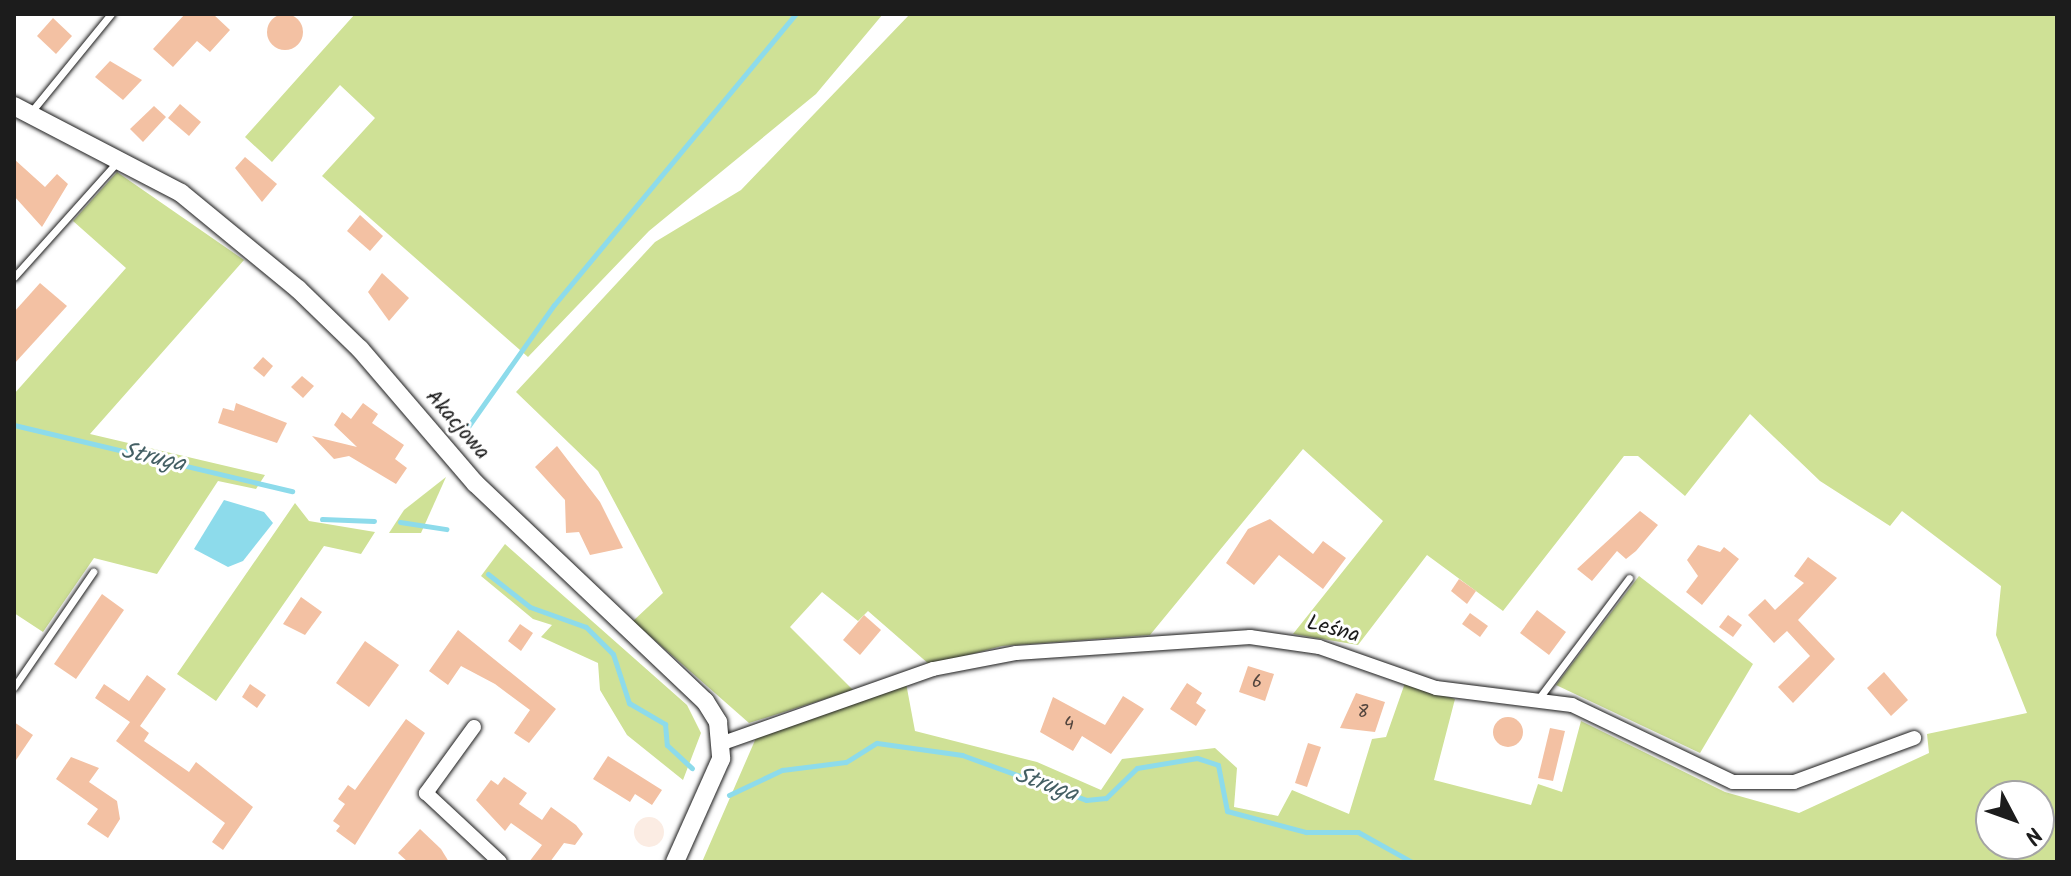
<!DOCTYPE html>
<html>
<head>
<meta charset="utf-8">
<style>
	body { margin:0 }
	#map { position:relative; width:2071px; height:876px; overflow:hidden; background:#fff; font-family:Kalam,sans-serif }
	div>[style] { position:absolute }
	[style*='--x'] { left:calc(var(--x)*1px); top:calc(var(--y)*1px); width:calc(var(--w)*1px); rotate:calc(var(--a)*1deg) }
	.built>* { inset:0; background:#fbece3 }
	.round { border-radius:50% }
	.green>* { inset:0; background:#cfe196 }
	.water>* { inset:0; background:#8ddbeb }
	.stream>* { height:5px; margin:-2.5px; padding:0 2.5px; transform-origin:2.5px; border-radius:2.5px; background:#8ddbeb }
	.building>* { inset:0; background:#f3c1a3 }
	.roads { filter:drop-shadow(0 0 2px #1c1c1c) drop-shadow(0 0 2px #1c1c1c) }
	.service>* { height:7px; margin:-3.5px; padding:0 3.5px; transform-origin:3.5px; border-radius:3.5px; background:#fff }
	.minor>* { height:14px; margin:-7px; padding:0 7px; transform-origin:7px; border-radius:7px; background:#fff }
	.tertiary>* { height:18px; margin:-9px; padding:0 9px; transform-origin:9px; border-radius:9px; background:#fff }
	span { translate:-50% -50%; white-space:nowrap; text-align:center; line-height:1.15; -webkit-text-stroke:6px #fff; paint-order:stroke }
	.number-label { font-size:18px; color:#52453e }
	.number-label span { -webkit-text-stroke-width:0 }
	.street-label { font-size:22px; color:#1c1c1c }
	.water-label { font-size:24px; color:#445f64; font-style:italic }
	.frame { position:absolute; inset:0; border:16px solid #1c1c1c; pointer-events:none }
	.north { position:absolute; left:1975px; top:780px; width:80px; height:80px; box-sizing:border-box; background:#fff; border:2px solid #a4a4a4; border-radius:50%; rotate:131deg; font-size:22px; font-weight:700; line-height:32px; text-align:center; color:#1c1c1c }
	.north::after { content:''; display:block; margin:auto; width:28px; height:36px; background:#1c1c1c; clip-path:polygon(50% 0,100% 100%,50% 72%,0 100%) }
</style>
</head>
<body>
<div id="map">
	<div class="built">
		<i class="round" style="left:634px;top:817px;width:30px;height:30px"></i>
	</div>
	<div class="green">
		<i style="clip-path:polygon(355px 14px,883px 14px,816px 94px,649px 231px,528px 357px,322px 176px,375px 118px,340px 85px,272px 162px,245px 137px)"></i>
		<i style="clip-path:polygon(evenodd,910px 14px,2057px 14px,2057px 862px,702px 862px,756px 738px,906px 683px,915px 731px,1037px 762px,1101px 790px,1122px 759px,1215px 748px,1237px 768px,1234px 807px,1278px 816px,1292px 790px,1349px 814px,1372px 739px,1386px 737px,1405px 683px,1455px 699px,1434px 780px,1531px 805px,1538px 784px,1562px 792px,1581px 721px,1725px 792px,1799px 813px,1929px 753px,1927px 734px,2027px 713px,1996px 635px,2001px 586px,1902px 511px,1890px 526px,1820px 481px,1750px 414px,1685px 496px,1638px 456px,1624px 456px,1503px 611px,1427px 555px,1358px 645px,1293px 634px,1383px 521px,1303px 449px,1150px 635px,1002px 646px,930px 665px,868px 611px,858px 621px,822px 592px,790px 627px,853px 690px,749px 723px,633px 621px,663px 593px,598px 471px,516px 392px,655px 242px,741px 190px,910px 14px,1991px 796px,2039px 796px,2039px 844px,1991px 844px,1991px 796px)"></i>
		<i style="clip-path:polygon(117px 172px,244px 260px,90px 434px,265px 475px,256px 489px,218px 481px,157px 574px,94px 558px,43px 632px,14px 613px,14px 394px,126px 268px,73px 221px)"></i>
		<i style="clip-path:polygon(446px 477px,421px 533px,389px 533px,404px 510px)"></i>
		<i style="clip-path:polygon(295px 503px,309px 521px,375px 532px,361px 554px,324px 546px,216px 701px,177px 674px)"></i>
		<i style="clip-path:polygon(505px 544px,687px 705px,701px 733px,683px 780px,627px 735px,600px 690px,598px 663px,541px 637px,552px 625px,533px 619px,481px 576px)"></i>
		<i style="clip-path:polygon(1639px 576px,1753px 664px,1700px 753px,1556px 685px)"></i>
	</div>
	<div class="water">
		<i style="clip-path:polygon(224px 500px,264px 512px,273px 523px,243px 561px,228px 567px,194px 549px)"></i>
	</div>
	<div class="stream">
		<i style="--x:14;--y:425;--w:286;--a:13.4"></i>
		<i style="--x:465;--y:431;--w:154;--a:-54.8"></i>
		<i style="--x:554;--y:305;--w:378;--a:-50.3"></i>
		<i style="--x:322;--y:519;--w:52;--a:2.2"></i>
		<i style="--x:400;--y:522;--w:47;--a:8.7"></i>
		<i style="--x:488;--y:574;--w:53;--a:38.2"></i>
		<i style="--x:530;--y:607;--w:59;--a:19.7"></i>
		<i style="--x:586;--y:627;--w:38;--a:45"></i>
		<i style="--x:613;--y:654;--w:52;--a:71.9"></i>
		<i style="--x:629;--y:703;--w:42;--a:30.3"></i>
		<i style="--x:665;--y:724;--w:21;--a:85"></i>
		<i style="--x:667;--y:745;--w:34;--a:43"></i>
		<i style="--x:729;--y:795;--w:59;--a:-25.3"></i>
		<i style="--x:782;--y:770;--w:64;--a:-7.1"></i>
		<i style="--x:846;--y:762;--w:36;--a:-32"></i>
		<i style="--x:877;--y:743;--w:86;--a:8"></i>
		<i style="--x:962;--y:755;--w:132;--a:19.9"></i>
		<i style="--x:1086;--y:800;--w:20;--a:-6"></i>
		<i style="--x:1106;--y:798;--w:43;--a:-44.1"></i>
		<i style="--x:1137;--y:768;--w:61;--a:-9.5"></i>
		<i style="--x:1197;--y:758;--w:22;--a:18"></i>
		<i style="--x:1218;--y:765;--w:47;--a:78.9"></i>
		<i style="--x:1227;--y:811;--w:82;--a:14.9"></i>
		<i style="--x:1306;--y:832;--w:52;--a:0"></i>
		<i style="--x:1358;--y:832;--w:62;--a:29.1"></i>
	</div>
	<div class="building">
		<i style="clip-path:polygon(185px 14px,213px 14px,230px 30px,210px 52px,197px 41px,173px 67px,153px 49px)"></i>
		<i class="round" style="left:267px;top:14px;width:36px;height:36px"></i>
		<i style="clip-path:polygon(53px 18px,72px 36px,56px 54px,37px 36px)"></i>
		<i style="clip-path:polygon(110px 61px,142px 80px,123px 100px,95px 77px)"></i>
		<i style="clip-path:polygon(180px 104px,201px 122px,189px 136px,168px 118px)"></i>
		<i style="clip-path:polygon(154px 106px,166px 117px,143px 142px,130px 129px)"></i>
		<i style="clip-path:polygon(245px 157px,277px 184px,262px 202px,235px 168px)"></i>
		<i style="clip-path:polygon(14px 159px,45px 187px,57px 174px,68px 184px,42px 227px,14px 196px)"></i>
		<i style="clip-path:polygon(360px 215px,383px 236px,370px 251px,347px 231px)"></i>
		<i style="clip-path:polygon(382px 273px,409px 298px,389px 321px,368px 292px)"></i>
		<i style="clip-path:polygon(40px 283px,67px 306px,14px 364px,14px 312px)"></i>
		<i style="clip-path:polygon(263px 357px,273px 366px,264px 377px,253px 368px)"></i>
		<i style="clip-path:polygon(302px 376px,314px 386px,303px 398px,291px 387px)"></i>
		<i style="clip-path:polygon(236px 403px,287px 423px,277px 443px,218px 423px,223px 408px,234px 411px)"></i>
		<i style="clip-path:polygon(363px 403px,378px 414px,372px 423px,404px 445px,395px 459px,407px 468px,396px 484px,349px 456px,334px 459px,312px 436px,357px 447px,334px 425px,342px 412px,351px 419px)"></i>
		<i style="clip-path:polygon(557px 446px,600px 502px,623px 548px,590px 555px,579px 532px,566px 533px,565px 500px,535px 467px)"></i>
		<i style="clip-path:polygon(1640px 511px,1658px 525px,1636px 551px,1626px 559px,1617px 551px,1592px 581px,1577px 569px)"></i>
		<i style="clip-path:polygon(1270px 519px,1313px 554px,1323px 541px,1346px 558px,1323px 589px,1279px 555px,1254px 585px,1226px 563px,1248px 529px)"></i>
		<i style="clip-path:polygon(1698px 545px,1720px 552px,1724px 547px,1739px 559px,1702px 605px,1686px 592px,1698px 576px,1687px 560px)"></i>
		<i style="clip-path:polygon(1808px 557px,1837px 578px,1798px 620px,1835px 659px,1793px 703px,1778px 687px,1810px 656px,1787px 631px,1774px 643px,1748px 615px,1765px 599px,1775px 610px,1804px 583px,1794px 576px)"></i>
		<i style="clip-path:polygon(1459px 579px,1476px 591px,1467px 604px,1451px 591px)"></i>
		<i style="clip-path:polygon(102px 594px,124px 610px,76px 679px,54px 664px)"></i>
		<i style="clip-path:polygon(301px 597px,322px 612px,305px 635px,283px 624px)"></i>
		<i style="clip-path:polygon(1537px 610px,1566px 632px,1549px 655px,1520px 633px)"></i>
		<i style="clip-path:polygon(1470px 613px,1488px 626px,1480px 637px,1462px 624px)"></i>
		<i style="clip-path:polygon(864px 615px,881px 630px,860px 655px,843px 640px)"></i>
		<i style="clip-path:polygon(1728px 615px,1742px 625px,1733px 637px,1719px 627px)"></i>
		<i style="clip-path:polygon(520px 624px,533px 633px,521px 651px,508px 641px)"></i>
		<i style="clip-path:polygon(458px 630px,556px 709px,529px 743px,514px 733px,530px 710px,495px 684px,461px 666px,448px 685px,429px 671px)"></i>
		<i style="clip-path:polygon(365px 641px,399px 665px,369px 707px,336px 683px)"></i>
		<i style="clip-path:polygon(1248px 666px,1274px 674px,1265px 701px,1239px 692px)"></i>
		<i style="clip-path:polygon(1884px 672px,1908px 700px,1891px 716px,1867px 688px)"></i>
		<i style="clip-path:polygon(147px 675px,166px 689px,140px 726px,149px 733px,144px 741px,189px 772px,196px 762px,253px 807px,223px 850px,212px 842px,225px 823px,116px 741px,130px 722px,95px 698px,104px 684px,129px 701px)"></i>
		<i style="clip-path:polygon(1187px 683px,1202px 693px,1196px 703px,1206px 710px,1196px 726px,1170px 709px)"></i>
		<i style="clip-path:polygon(250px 684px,266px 695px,257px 708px,242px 697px)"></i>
		<i style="clip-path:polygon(1356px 693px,1385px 702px,1375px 732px,1340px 728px)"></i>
		<i style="clip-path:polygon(1123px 696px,1144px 709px,1111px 754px,1082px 736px,1073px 751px,1040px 732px,1053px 697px,1105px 725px)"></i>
		<i class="round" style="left:1493px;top:717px;width:30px;height:30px"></i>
		<i style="clip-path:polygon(406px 719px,425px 733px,355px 845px,336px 831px,340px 826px,333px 821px,345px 804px,338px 799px,348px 785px,355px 790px)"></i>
		<i style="clip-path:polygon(14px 722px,33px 735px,14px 763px)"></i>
		<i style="clip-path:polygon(1550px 728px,1565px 731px,1553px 781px,1538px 778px)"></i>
		<i style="clip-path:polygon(1308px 743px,1321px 747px,1307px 787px,1295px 783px)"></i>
		<i style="clip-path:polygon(608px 756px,662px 790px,652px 805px,635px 794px,630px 802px,593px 779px)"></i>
		<i style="clip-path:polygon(71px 757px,99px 768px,89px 782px,117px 801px,120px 819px,108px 838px,87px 824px,98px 809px,56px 779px)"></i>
		<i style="clip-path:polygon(504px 777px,527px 793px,519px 804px,542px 820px,551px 807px,576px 825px,583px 834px,575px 845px,564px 843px,550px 862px,529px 862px,542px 845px,511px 823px,505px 831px,476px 800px,491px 780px,498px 785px)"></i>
		<i style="clip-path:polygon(420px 829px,441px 849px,449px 862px,408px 862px,398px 853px)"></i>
	</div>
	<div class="roads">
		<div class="service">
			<i style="--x:31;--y:112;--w:127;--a:-50.8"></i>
			<i style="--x:14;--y:277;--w:156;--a:-48.1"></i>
			<i style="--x:14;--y:687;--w:140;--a:-55.5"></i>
			<i style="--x:1539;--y:698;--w:150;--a:-53.1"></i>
		</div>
		<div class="minor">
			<i style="--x:474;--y:727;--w:82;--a:126"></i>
			<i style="--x:426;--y:793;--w:101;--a:43"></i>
			<i style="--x:723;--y:743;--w:223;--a:-19.4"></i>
			<i style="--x:933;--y:669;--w:85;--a:-10.9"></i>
			<i style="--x:1016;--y:653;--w:235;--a:-3.9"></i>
			<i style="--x:1250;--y:637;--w:70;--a:8.2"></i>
			<i style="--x:1319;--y:647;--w:124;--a:19.3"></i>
			<i style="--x:1436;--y:688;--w:137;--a:7.1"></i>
			<i style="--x:1572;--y:705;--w:178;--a:25.6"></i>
			<i style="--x:1733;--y:782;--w:61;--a:0"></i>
			<i style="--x:1794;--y:782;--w:128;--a:-20.1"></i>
		</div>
		<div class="tertiary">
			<i style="--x:14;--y:106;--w:188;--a:27.5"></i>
			<i style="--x:181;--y:193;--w:151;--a:39.4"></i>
			<i style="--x:298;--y:289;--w:86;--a:44.1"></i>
			<i style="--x:360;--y:349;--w:177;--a:49.4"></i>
			<i style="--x:475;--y:483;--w:317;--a:43.5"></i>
			<i style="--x:705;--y:701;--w:25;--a:58"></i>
			<i style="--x:718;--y:722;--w:37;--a:85"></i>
			<i style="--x:721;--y:759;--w:113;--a:114.1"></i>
		</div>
	</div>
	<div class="number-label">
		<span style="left:1257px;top:683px">6</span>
		<span style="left:1363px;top:713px">8</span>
		<span style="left:1069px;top:725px">4</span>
	</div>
	<div class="street-label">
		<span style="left:457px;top:425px;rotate:49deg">Akacjowa</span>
		<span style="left:1333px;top:630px;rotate:15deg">Leśna</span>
	</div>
	<div class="water-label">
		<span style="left:153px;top:458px;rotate:13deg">Struga</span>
		<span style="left:1046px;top:785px;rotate:19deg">Struga</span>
	</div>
	<div class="frame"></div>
	<div class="north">N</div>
</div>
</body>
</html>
